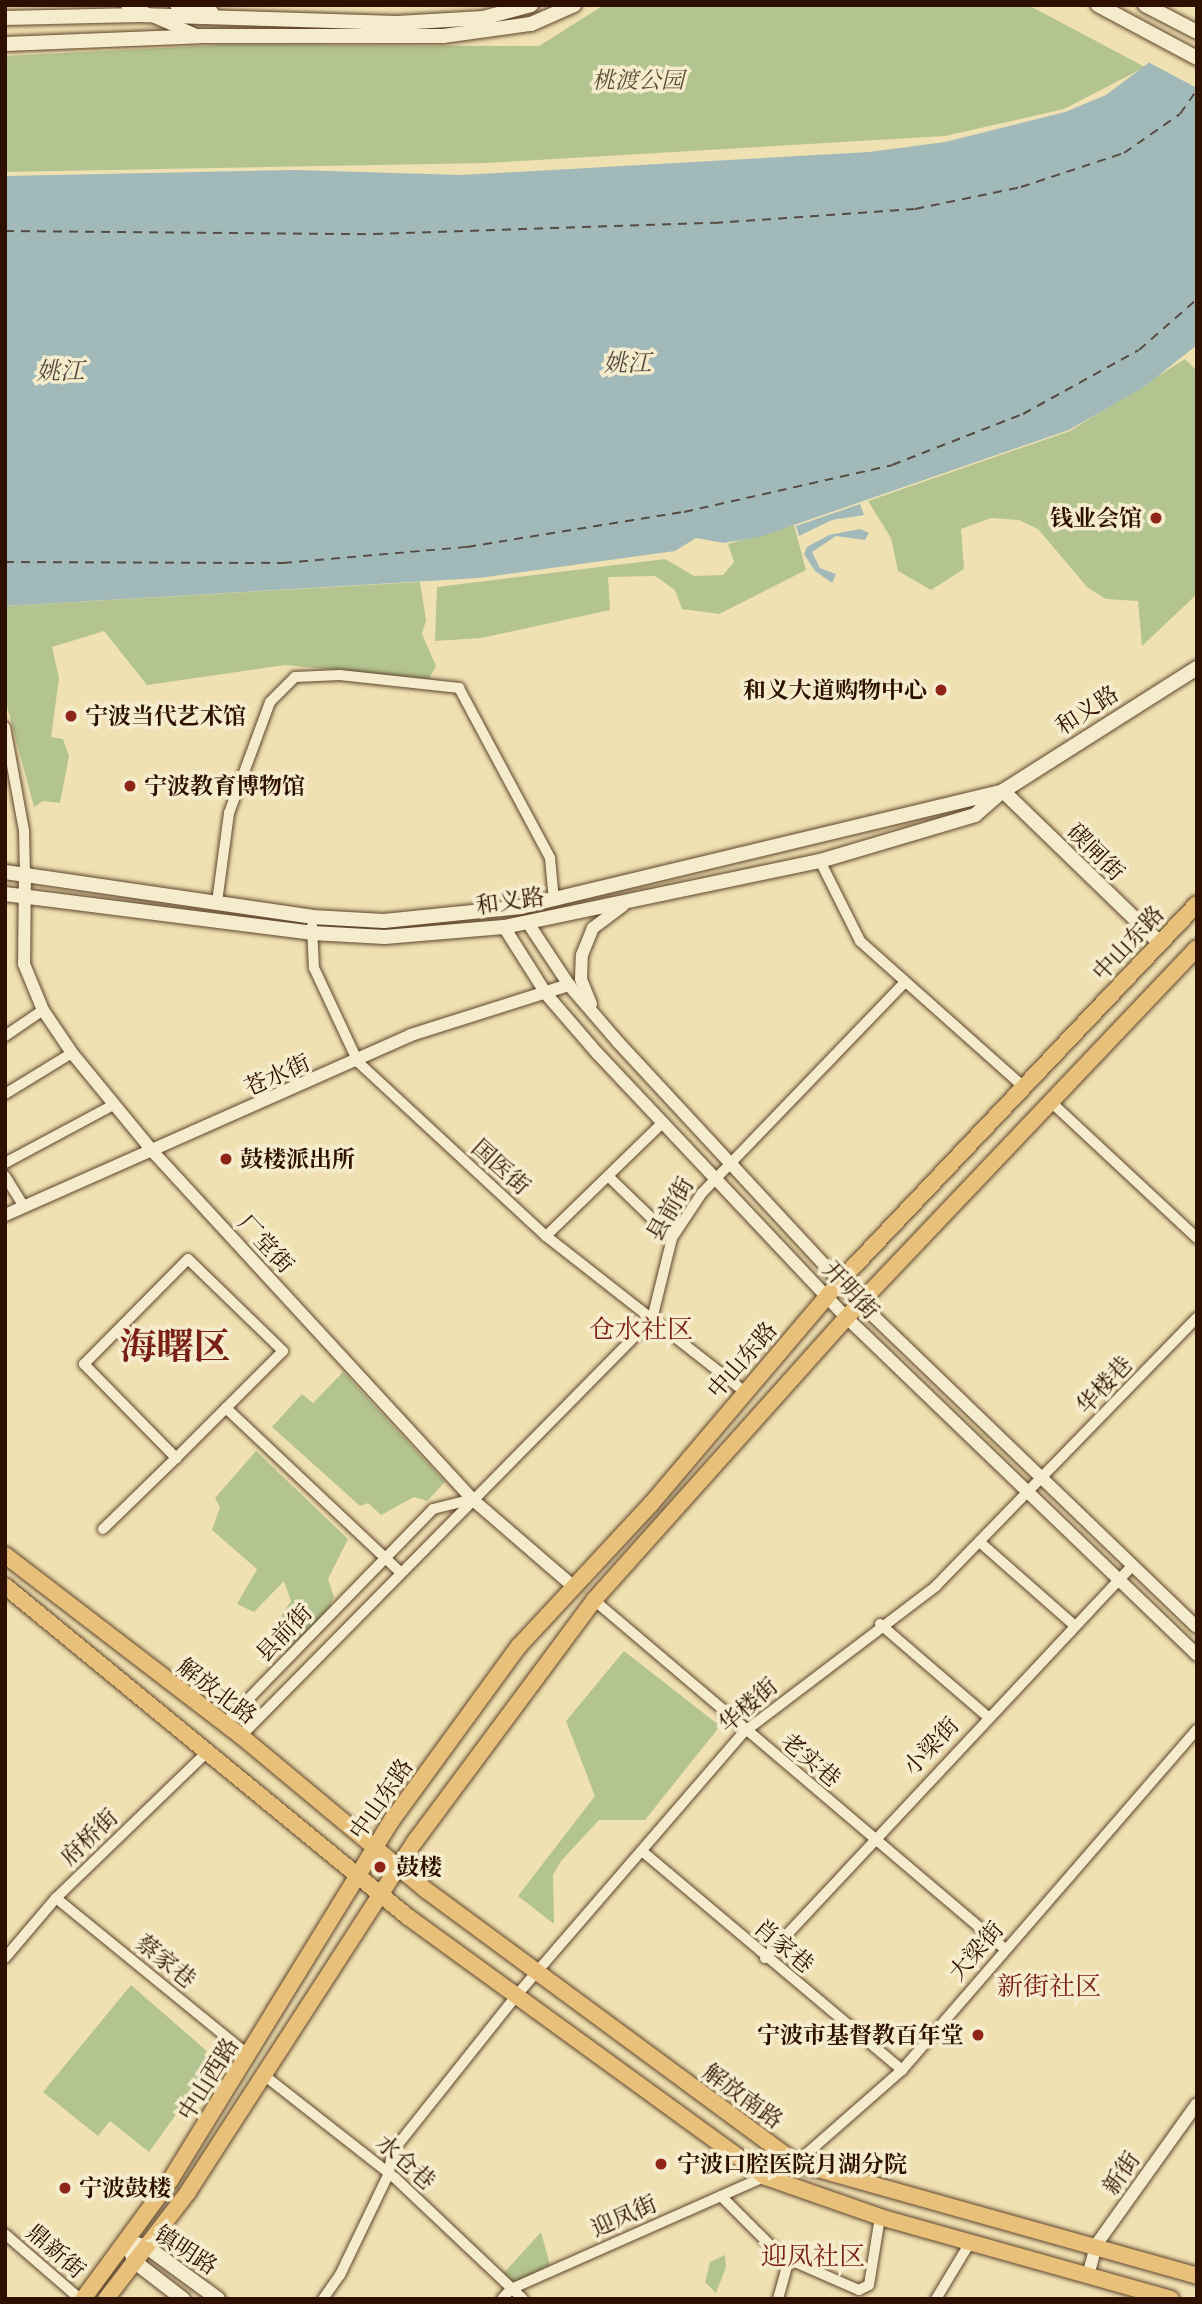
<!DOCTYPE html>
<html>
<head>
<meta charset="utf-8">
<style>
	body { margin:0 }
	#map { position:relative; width:1202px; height:2304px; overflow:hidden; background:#f0e1b2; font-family:"Gentium Book Plus","Noto Serif SC",serif }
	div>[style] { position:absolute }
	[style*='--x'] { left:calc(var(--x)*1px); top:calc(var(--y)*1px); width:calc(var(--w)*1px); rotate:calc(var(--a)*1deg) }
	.green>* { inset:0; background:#b4c490 }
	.water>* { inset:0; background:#a1bab9 }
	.pier>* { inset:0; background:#f0e1b2 }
	.ferry>* { height:2px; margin-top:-1px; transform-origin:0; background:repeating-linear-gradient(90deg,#564c41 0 9px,transparent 0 16px) }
	.roads { filter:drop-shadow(0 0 2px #5e442c) drop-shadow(0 0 2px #5e442c) }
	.minor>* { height:10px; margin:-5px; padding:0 5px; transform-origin:5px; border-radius:5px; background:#f5eccd }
	.tertiary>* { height:12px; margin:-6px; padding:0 6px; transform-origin:6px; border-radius:6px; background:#f5eccd }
	.secondary>* { height:14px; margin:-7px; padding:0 7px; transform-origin:7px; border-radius:7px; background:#f5eccd }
	.primary>* { height:16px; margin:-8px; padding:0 8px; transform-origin:8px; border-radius:8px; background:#e8c079 }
	.dots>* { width:19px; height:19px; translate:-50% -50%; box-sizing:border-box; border:4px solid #f5eccd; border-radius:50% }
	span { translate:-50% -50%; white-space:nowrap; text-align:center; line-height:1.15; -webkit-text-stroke:7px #f5eccd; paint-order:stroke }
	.park-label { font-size:23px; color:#5d4f32; font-style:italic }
	.poi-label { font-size:23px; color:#2e1000; font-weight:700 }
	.right { translate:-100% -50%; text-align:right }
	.left { translate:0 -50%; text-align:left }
	.street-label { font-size:23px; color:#2e1000 }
	.water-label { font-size:24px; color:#564c41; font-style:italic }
	.quarter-label { font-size:26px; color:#7a1f14 }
	.town-label { font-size:37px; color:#7a1f14; font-weight:700 }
	.frame { position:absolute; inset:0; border:7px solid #2e1000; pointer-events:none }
</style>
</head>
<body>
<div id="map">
	<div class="green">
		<i style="clip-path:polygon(604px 5px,1028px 5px,1145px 67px,1064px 109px,945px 136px,487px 163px,5px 172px,5px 56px,222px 45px,539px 46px)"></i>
		<i style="clip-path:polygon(1185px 359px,1197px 371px,1197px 594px,1142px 646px,1138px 601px,1106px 599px,1087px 587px,1038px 529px,1019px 520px,991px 518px,961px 529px,964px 569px,931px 590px,898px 571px,891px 538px,868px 501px,1070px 431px)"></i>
		<i style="clip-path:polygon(794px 525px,806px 570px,719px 614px,682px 609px,675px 590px,655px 576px,608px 577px,610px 610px,481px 638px,435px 641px,437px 587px,665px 559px,694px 576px,723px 575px,734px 562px,728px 544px)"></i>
		<i style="clip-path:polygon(420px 582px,426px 620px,422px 634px,436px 666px,429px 679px,285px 665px,147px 685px,104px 631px,52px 647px,59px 678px,51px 737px,63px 739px,69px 756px,60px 803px,43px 801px,34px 807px,5px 699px,5px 606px)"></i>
		<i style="clip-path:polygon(343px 1372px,445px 1482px,427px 1501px,414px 1497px,381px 1515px,368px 1503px,360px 1506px,272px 1427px,302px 1394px,313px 1403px)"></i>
		<i style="clip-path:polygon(256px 1451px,348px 1539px,328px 1579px,334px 1597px,328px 1610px,293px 1651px,266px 1653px,264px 1642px,291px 1601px,284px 1581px,254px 1612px,237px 1604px,257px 1569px,212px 1530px,220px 1507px,215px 1498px)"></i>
		<i style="clip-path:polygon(624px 1651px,720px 1726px,645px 1820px,599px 1820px,561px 1861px,553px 1875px,554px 1924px,518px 1896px,595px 1796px,566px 1721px)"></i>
		<i style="clip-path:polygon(131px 1985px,216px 2059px,149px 2152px,110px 2121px,98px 2136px,43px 2092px)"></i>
		<i style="clip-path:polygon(541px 2232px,550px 2265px,517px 2282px,508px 2280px,504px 2273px)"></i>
		<i style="clip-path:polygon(725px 2255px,726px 2267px,716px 2293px,705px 2282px,710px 2262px)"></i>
	</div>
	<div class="water">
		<i style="clip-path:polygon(1197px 8px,1197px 345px,1144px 387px,1069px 430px,759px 537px,723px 543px,696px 538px,675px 551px,479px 578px,5px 606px,5px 176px,296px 170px,462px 175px,869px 152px,945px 142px,1065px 112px,1106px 95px,1175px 43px)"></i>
		<i style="clip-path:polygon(860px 504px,864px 515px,832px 520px,799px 536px,796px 526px)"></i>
		<i style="clip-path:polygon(860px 529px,869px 533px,865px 540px,836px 536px,812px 552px,820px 568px,836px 574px,832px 583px,815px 571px,804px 554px,807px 547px,829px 535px)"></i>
	</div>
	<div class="pier">
		<i style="clip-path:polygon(1195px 5px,1197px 5px,1197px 88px,1148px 62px,1172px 41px)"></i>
	</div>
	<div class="ferry">
		<i style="--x:5;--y:231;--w:369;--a:0.5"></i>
		<i style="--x:374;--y:234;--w:340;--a:-1.9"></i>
		<i style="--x:714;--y:223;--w:201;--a:-4"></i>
		<i style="--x:915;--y:209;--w:108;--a:-11.7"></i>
		<i style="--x:1021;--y:187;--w:108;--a:-18.3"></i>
		<i style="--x:1124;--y:153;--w:68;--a:-34.9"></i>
		<i style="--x:1180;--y:114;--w:29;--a:-55"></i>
		<i style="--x:5;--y:562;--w:278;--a:0.2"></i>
		<i style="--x:283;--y:563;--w:185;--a:-5"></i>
		<i style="--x:467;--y:547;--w:220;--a:-9.2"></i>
		<i style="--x:684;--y:512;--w:213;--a:-12.7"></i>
		<i style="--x:892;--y:465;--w:141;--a:-21.3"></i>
		<i style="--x:1023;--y:414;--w:132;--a:-28.9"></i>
		<i style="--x:1139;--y:350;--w:77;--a:-41.3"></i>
	</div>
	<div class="roads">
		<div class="minor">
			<i style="--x:5;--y:727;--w:106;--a:79.6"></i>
			<i style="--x:24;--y:831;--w:43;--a:88.7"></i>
			<i style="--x:820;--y:861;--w:89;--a:63.4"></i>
			<i style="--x:860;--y:941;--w:220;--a:41.7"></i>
			<i style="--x:217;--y:902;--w:90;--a:-82.3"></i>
			<i style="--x:229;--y:813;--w:118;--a:-69.7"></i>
			<i style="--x:270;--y:702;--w:35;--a:-45"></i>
			<i style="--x:295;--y:677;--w:45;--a:-2.5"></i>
			<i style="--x:340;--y:675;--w:120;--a:6.2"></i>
			<i style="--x:459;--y:688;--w:193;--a:61.8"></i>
			<i style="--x:550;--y:858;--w:43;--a:84.7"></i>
			<i style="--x:312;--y:926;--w:42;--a:87.3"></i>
			<i style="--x:314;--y:968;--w:104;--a:64.9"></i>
			<i style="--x:358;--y:1062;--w:256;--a:42.8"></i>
			<i style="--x:546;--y:1236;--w:253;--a:38.1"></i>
			<i style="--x:5;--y:1036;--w:46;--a:-34.4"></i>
			<i style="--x:5;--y:1094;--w:79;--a:-31.5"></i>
			<i style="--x:1050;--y:1101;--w:201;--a:43"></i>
			<i style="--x:5;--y:1163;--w:123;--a:-28.2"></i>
			<i style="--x:5;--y:1176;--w:36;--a:58"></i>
			<i style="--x:608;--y:1176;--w:89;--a:44.1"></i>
			<i style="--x:546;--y:1236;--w:162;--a:-44.2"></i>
			<i style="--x:226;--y:1408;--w:238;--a:43.3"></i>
			<i style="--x:103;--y:1529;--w:102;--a:-44.2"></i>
			<i style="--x:176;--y:1458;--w:151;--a:-45"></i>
			<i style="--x:283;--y:1351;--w:132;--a:-135.9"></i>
			<i style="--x:188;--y:1259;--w:148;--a:134.7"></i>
			<i style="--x:84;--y:1364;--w:132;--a:45.6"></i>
			<i style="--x:982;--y:1544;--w:124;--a:41.4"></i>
			<i style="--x:594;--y:1600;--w:539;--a:40.34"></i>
			<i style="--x:880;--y:1624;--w:141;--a:40.7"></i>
			<i style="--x:224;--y:1724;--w:300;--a:-45.8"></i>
			<i style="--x:433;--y:1509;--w:37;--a:-14"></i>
			<i style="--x:241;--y:1736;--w:585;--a:-45.42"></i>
			<i style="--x:652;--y:1319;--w:83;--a:-76.1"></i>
			<i style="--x:672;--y:1238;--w:54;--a:-56.3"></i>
			<i style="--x:702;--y:1193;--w:290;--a:-46.1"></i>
			<i style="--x:642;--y:1851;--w:340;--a:40.1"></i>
			<i style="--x:56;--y:1898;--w:250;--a:39.2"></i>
			<i style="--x:5;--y:1958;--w:79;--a:-49.6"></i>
			<i style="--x:56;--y:1898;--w:210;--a:-44"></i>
			<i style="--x:765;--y:1958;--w:537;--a:-46.89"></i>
			<i style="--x:265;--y:2076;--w:165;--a:38.1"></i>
			<i style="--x:395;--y:2178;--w:176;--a:43.4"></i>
			<i style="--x:721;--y:2196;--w:85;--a:45"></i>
			<i style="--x:781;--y:2256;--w:85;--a:23.6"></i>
			<i style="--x:859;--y:2290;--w:11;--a:-27"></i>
			<i style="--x:869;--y:2285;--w:69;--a:-80.8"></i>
			<i style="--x:5;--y:2234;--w:99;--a:40.9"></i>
			<i style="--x:323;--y:2299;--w:29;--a:-55"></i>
			<i style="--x:340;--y:2275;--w:113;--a:-64.3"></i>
			<i style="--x:389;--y:2173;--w:21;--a:-82"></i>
			<i style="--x:392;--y:2152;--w:199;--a:-51.5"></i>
			<i style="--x:516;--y:1996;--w:349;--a:-49.2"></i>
			<i style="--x:744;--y:1732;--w:241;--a:-37.2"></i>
			<i style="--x:936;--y:1586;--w:374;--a:-45.8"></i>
			<i style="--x:502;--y:2299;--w:13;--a:-48"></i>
			<i style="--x:511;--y:2289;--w:312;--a:-23.9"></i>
			<i style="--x:796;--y:2163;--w:141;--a:-41.3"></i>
			<i style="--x:902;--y:2070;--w:450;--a:-49.1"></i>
			<i style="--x:778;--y:2299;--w:41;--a:-74.6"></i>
			<i style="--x:936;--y:2299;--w:68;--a:-58.9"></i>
		</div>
		<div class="tertiary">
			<i style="--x:127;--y:5;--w:73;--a:23.4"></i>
			<i style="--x:176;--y:5;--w:37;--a:11"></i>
			<i style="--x:25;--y:874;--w:90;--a:90.6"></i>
			<i style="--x:24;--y:964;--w:50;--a:67.6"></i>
			<i style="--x:43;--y:1010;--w:52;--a:56"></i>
			<i style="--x:72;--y:1053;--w:131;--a:50.6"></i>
			<i style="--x:155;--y:1154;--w:469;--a:47.4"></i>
			<i style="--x:472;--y:1499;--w:136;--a:40.8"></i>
			<i style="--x:528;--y:923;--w:74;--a:56.5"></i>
			<i style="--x:569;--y:985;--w:75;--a:49.3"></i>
			<i style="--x:618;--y:1042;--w:356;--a:47.2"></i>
			<i style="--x:860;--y:1303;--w:467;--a:43.9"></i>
			<i style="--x:504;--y:927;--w:80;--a:57.7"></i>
			<i style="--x:547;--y:995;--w:78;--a:49.2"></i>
			<i style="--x:598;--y:1054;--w:363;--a:46.7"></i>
			<i style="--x:847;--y:1318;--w:486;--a:43.9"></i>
			<i style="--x:591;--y:1004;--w:27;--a:-112"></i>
			<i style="--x:581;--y:979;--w:24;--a:-88"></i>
			<i style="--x:582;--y:955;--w:29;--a:-68"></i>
			<i style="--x:593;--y:928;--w:38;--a:-37"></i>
			<i style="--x:5;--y:1215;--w:444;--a:-23.9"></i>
			<i style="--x:411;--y:1035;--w:166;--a:-17.6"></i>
			<i style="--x:1089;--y:2272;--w:28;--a:-75"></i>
			<i style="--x:1096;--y:2245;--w:173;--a:-54.4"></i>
		</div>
		<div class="secondary">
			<i style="--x:1098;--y:5;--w:112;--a:28.2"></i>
			<i style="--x:1145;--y:5;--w:59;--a:27.4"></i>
			<i style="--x:5;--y:18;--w:134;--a:-1.3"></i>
			<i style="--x:139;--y:15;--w:258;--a:1.8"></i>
			<i style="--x:397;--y:23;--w:86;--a:-3.3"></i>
			<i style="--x:483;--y:18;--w:50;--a:-15.2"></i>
			<i style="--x:5;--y:44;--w:195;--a:-2.3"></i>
			<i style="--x:200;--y:36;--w:243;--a:0"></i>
			<i style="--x:443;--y:36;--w:89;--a:-7.8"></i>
			<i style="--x:531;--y:24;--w:47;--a:-23.8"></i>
			<i style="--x:5;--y:872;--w:310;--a:8.3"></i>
			<i style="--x:312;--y:917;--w:72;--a:3.2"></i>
			<i style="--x:384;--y:921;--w:138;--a:-5.8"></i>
			<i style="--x:521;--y:907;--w:496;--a:-13.5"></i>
			<i style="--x:1003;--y:791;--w:230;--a:-32.4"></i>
			<i style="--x:5;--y:894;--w:309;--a:7.2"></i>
			<i style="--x:312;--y:933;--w:73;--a:3.1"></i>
			<i style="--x:385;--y:937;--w:119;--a:-4.8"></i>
			<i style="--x:504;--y:927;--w:323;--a:-11.8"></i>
			<i style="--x:820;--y:861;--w:162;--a:-16.5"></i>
			<i style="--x:975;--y:815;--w:37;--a:-41"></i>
			<i style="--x:1003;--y:791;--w:217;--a:44.1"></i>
			<i style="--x:126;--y:2241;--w:22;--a:16"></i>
			<i style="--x:147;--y:2247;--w:88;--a:36.2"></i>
			<i style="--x:131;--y:2252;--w:11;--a:68"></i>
			<i style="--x:135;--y:2262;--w:61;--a:37.6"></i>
		</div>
		<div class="primary">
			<i style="--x:5;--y:1555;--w:297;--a:37.5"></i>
			<i style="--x:241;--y:1736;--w:241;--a:39.8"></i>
			<i style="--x:426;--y:1890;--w:460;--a:36.4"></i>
			<i style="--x:796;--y:2163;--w:417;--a:15.7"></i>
			<i style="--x:5;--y:1586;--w:522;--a:39.4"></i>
			<i style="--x:408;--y:1917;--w:442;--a:36"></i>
			<i style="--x:766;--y:2177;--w:121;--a:19.3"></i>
			<i style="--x:880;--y:2217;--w:302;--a:15.7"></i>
			<i style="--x:83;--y:2299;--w:149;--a:-53.7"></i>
			<i style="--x:171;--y:2179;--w:422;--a:-58.4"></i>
			<i style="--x:392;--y:1820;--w:215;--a:-53.9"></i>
			<i style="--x:519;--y:1646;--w:194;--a:-47.1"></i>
			<i style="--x:651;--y:1504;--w:292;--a:-49.7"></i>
			<i style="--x:840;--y:1281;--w:519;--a:-46.56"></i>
			<i style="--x:106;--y:2299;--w:135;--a:-52.5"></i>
			<i style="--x:188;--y:2192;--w:419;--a:-57.1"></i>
			<i style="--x:416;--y:1840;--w:299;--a:-53.4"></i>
			<i style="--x:594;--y:1600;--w:399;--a:-48.2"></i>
			<i style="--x:860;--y:1303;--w:489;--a:-46.5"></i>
		</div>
	</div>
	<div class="dots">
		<i style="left:1156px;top:518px;background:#8f2418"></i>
		<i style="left:941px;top:690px;background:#8f2418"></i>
		<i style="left:71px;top:716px;background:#8f2418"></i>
		<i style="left:130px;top:786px;background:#8f2418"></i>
		<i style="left:226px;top:1159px;background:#8f2418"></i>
		<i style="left:380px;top:1867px;background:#8f2418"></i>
		<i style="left:978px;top:2035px;background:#8f2418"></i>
		<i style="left:661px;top:2164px;background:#8f2418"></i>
		<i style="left:65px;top:2188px;background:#8f2418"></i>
	</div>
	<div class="park-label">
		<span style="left:638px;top:80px">桃渡公园</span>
	</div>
	<div class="poi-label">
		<span class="right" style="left:1142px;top:518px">钱业会馆</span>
		<span class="right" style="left:927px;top:690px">和义大道购物中心</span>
		<span class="left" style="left:85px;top:716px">宁波当代艺术馆</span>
		<span class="left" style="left:144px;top:786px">宁波教育博物馆</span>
		<span class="left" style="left:240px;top:1159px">鼓楼派出所</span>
		<span class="left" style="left:396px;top:1867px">鼓楼</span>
		<span class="right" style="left:964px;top:2035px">宁波市基督教百年堂</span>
		<span class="left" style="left:677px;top:2164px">宁波口腔医院月湖分院</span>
		<span class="left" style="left:79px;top:2188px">宁波鼓楼</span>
	</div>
	<div class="street-label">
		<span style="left:1087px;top:710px;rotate:-33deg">和义路</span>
		<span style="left:1096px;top:852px;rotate:45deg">碶闸街</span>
		<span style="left:510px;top:901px;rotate:-8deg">和义路</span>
		<span style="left:1128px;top:943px;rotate:-47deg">中山东路</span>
		<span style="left:277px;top:1075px;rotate:-24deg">苍水街</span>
		<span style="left:501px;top:1167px;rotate:42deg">国医街</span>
		<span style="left:670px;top:1209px;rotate:-60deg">县前街</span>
		<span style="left:266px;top:1244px;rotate:47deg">厂堂街</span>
		<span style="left:851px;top:1290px;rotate:47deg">开明街</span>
		<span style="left:742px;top:1360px;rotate:-49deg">中山东路</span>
		<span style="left:1104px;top:1385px;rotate:-47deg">华楼巷</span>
		<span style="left:284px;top:1633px;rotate:-46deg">县前街</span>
		<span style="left:217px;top:1691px;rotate:37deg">解放北路</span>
		<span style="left:748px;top:1705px;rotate:-41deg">华楼街</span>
		<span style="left:931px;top:1746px;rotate:-47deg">小梁街</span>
		<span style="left:811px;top:1760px;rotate:40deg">老实巷</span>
		<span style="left:381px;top:1799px;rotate:-55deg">中山东路</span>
		<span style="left:89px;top:1837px;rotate:-44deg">府桥街</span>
		<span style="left:784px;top:1946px;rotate:40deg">肖家巷</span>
		<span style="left:976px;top:1951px;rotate:-49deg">大梁街</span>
		<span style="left:166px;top:1961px;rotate:39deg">蔡家巷</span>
		<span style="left:208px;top:2079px;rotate:-58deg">中山西路</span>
		<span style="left:743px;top:2096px;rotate:36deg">解放南路</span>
		<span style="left:406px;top:2162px;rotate:41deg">水仓巷</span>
		<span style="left:1121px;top:2173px;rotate:-55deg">新街</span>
		<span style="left:624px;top:2216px;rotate:-24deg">迎凤街</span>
		<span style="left:186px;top:2250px;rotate:33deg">镇明路</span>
		<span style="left:56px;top:2251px;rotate:41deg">鼎新街</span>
	</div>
	<div class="water-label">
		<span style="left:627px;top:363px;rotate:-1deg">姚江</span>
		<span style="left:60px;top:371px;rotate:-1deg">姚江</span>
	</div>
	<div class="quarter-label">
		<span style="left:641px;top:1329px">仓水社区</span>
		<span style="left:1049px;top:1986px">新街社区</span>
		<span style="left:813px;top:2256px">迎凤社区</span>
	</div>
	<div class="town-label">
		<span style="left:175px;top:1346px">海曙区</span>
	</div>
	<div class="frame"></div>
</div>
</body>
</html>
